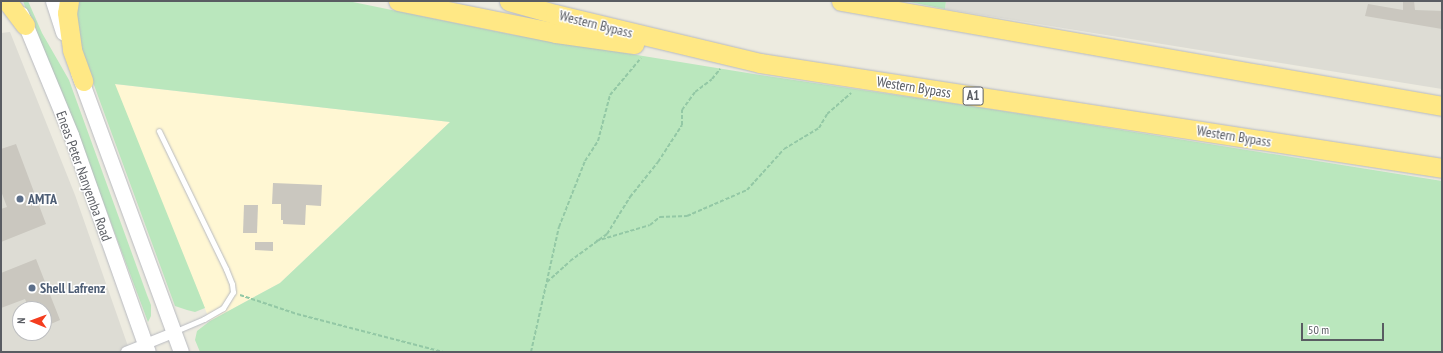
<!DOCTYPE html>
<html>
<head>
<meta charset="utf-8">
<style>
	body { margin:0 }
	#map { position:relative; width:1443px; height:353px; overflow:hidden; background:#edebe0; font-family:"PT Sans Narrow",sans-serif }
	div>[style] { position:absolute }
	[style*='--x'] { left:calc(var(--x)*1px); top:calc(var(--y)*1px); width:calc(var(--w)*1px); rotate:calc(var(--a)*1deg) }
	.commercial>* { inset:0; background:#fff7d3 }
	.industrial>* { inset:0; background:#dddcd4 }
	.green>* { inset:0; background:#bae7bd }
	.building>* { inset:0; background:#cac7bf }
	.path>* { height:2px; margin-top:-1px; transform-origin:0; background:repeating-linear-gradient(90deg,#93c8a5 0 4px,transparent 0 6px) }
	.roads { filter:drop-shadow(0 0 1px #b8bac0) drop-shadow(0 0 1px #b8bac0) }
	.service>* { height:5px; margin:-2.5px; padding:0 2.5px; transform-origin:2.5px; border-radius:2.5px; background:#fff }
	.minor>* { height:10px; margin:-5px; padding:0 5px; transform-origin:5px; border-radius:5px; background:#fff }
	.secondary>* { height:15px; margin:-7.5px; padding:0 7.5px; transform-origin:7.5px; border-radius:7.5px; background:#fff }
	.motorway>* { height:19px; margin:-9.5px; padding:0 9.5px; transform-origin:9.5px; border-radius:9.5px; background:#ffe885 }
	.dots>* { width:11px; height:11px; translate:-50% -50%; box-sizing:border-box; border:2px solid #fff; border-radius:50% }
	span { translate:-50% -50%; white-space:nowrap; text-align:center; line-height:1.15; -webkit-text-stroke:3px #fff; paint-order:stroke }
	.shield-label span { padding:1px 3px; background:#fff; border:1px solid; border-radius:3px; -webkit-text-stroke-width:0 }
	.shield-label { font-size:13px; color:#595c62; font-weight:700 }
	.street-label { font-size:14px; color:#595c62 }
	.service-label { font-size:14px; color:#4e5e75; font-weight:700 }
	.left { translate:0 -50%; text-align:left }
	.frame { position:absolute; inset:0; border:2px solid #595c62; pointer-events:none }
	.north { position:absolute; left:12px; top:301px; width:40px; height:40px; box-sizing:border-box; background:#fff; border:1px solid #bdbec0; border-radius:50%; rotate:271deg; font-size:11px; font-weight:700; line-height:16px; text-align:center; color:#595c62 }
	.north::after { content:''; display:block; margin:auto; width:14px; height:18px; background:#f43d1f; clip-path:polygon(50% 0,100% 100%,50% 72%,0 100%) }
	.scale { position:absolute; left:1301px; top:323px; width:83px; height:18px; box-sizing:border-box; border:2px solid #595c62; border-top:0; padding-left:5px; font-size:12px; line-height:14px; white-space:nowrap; color:#595c62; -webkit-text-stroke:3px #fff; paint-order:stroke }
</style>
</head>
<body>
<div id="map">
	<div class="commercial">
		<i style="clip-path:polygon(114px 84px,450px 122px,280px 283px,210px 321px)"></i>
	</div>
	<div class="industrial">
		<i style="clip-path:polygon(946px 1px,1442px 1px,1442px 89px,945px 9px)"></i>
		<i style="clip-path:polygon(evenodd,10px 32px,75px 195px,130px 352px,1px 352px,1px 33px,10px 32px,20px 309px,44px 309px,44px 333px,20px 333px,20px 309px)"></i>
	</div>
	<div class="green">
		<i style="clip-path:polygon(23px 1px,28px 1px,42px 33px,69px 80px,147px 295px,151px 305px,151px 316px,148px 322px,62px 92px,36px 37px)"></i>
		<i style="clip-path:polygon(79px 1px,348px 1px,514px 35px,760px 75px,978px 107px,1442px 181px,1442px 352px,200px 352px,195px 340px,197px 331px,210px 321px,280px 283px,450px 122px,115px 84px,205px 308px,195px 312px,187px 310px,175px 306px,87px 66px,77px 35px,76px 13px)"></i>
		<i style="clip-path:polygon(904px 1px,946px 1px,945px 9px)"></i>
	</div>
	<div class="building">
		<i style="clip-path:polygon(1403px 1px,1414px 1px,1415px 10px,1442px 11px,1442px 29px,1365px 16px,1368px 4px,1403px 10px)"></i>
		<i style="clip-path:polygon(16px 144px,46px 224px,1px 242px,1px 209px,7px 207px,1px 191px,1px 149px)"></i>
		<i style="clip-path:polygon(273px 183px,322px 185px,321px 206px,306px 205px,305px 225px,283px 224px,283px 220px,281px 220px,281px 204px,272px 204px)"></i>
		<i style="clip-path:polygon(244px 205px,258px 205px,257px 233px,243px 233px)"></i>
		<i style="clip-path:polygon(255px 242px,273px 242px,273px 251px,255px 250px)"></i>
		<i style="clip-path:polygon(36px 259px,60px 320px,44px 327px,44px 309px,29px 309px,25px 299px,1px 308px,1px 273px)"></i>
	</div>
	<div class="path">
		<i style="--x:596;--y:241;--w:56;--a:-16.5"></i>
		<i style="--x:650;--y:225;--w:13;--a:-39"></i>
		<i style="--x:660;--y:217;--w:27;--a:-2"></i>
		<i style="--x:687;--y:216;--w:65;--a:-23.4"></i>
		<i style="--x:747;--y:190;--w:55;--a:-47.9"></i>
		<i style="--x:784;--y:149;--w:41;--a:-31"></i>
		<i style="--x:819;--y:128;--w:16;--a:-60"></i>
		<i style="--x:827;--y:114;--w:32;--a:-41"></i>
		<i style="--x:547;--y:282;--w:31;--a:-42"></i>
		<i style="--x:570;--y:261;--w:46;--a:-36.1"></i>
		<i style="--x:607;--y:234;--w:44;--a:-58.1"></i>
		<i style="--x:630;--y:197;--w:45;--a:-51.3"></i>
		<i style="--x:658;--y:162;--w:44;--a:-57"></i>
		<i style="--x:682;--y:125;--w:15;--a:-90"></i>
		<i style="--x:682;--y:110;--w:22;--a:-54"></i>
		<i style="--x:695;--y:92;--w:21;--a:-37"></i>
		<i style="--x:712;--y:79;--w:13;--a:-51"></i>
		<i style="--x:240;--y:295;--w:60;--a:18.4"></i>
		<i style="--x:297;--y:314;--w:151;--a:14.6"></i>
		<i style="--x:531;--y:352;--w:128;--a:-77.4"></i>
		<i style="--x:559;--y:227;--w:71;--a:-68.5"></i>
		<i style="--x:585;--y:161;--w:24;--a:-57"></i>
		<i style="--x:598;--y:141;--w:48;--a:-75.4"></i>
		<i style="--x:610;--y:95;--w:48;--a:-50"></i>
	</div>
	<div class="roads">
		<div class="service">
			<i style="--x:159;--y:131;--w:153;--a:64.1"></i>
			<i style="--x:226;--y:269;--w:16;--a:68"></i>
			<i style="--x:232;--y:284;--w:8;--a:83"></i>
			<i style="--x:233;--y:292;--w:19;--a:122"></i>
			<i style="--x:223;--y:308;--w:22;--a:150"></i>
			<i style="--x:204;--y:319;--w:30;--a:157"></i>
		</div>
		<div class="minor">
			<i style="--x:126;--y:352;--w:51;--a:-22"></i>
		</div>
		<div class="secondary">
			<i style="--x:53;--y:1;--w:33;--a:72"></i>
			<i style="--x:21;--y:14;--w:131;--a:67.5"></i>
			<i style="--x:71;--y:135;--w:230;--a:70.5"></i>
			<i style="--x:78;--y:72;--w:298;--a:69.8"></i>
		</div>
		<div class="motorway">
			<i style="--x:7;--y:1;--w:30;--a:53"></i>
			<i style="--x:69;--y:1;--w:12;--a:99"></i>
			<i style="--x:67;--y:13;--w:37;--a:82"></i>
			<i style="--x:72;--y:50;--w:33;--a:70"></i>
			<i style="--x:398;--y:1;--w:161;--a:11.4"></i>
			<i style="--x:556;--y:33;--w:79;--a:8"></i>
			<i style="--x:509;--y:1;--w:48;--a:15.8"></i>
			<i style="--x:555;--y:14;--w:211;--a:13.4"></i>
			<i style="--x:760;--y:63;--w:690;--a:8.75"></i>
			<i style="--x:841;--y:1;--w:610;--a:9.91"></i>
		</div>
	</div>
	<div class="dots">
		<i style="left:20px;top:199px;background:#5c6f8a"></i>
		<i style="left:32px;top:288px;background:#5c6f8a"></i>
	</div>
	<div class="shield-label">
		<span style="left:973px;top:96px">A1</span>
	</div>
	<div class="street-label">
		<span style="left:596px;top:24px;rotate:14deg">Western Bypass</span>
		<span style="left:914px;top:87px;rotate:9deg">Western Bypass</span>
		<span style="left:1234px;top:136px;rotate:9deg">Western Bypass</span>
		<span style="left:84px;top:176px;rotate:70deg">Eneas Peter Nanyemba Road</span>
	</div>
	<div class="service-label">
		<span class="left" style="left:28px;top:199px">AMTA</span>
		<span class="left" style="left:40px;top:288px">Shell Lafrenz</span>
	</div>
	<div class="frame"></div>
	<div class="north">N</div>
	<div class="scale">50 m</div>
</div>
</body>
</html>
